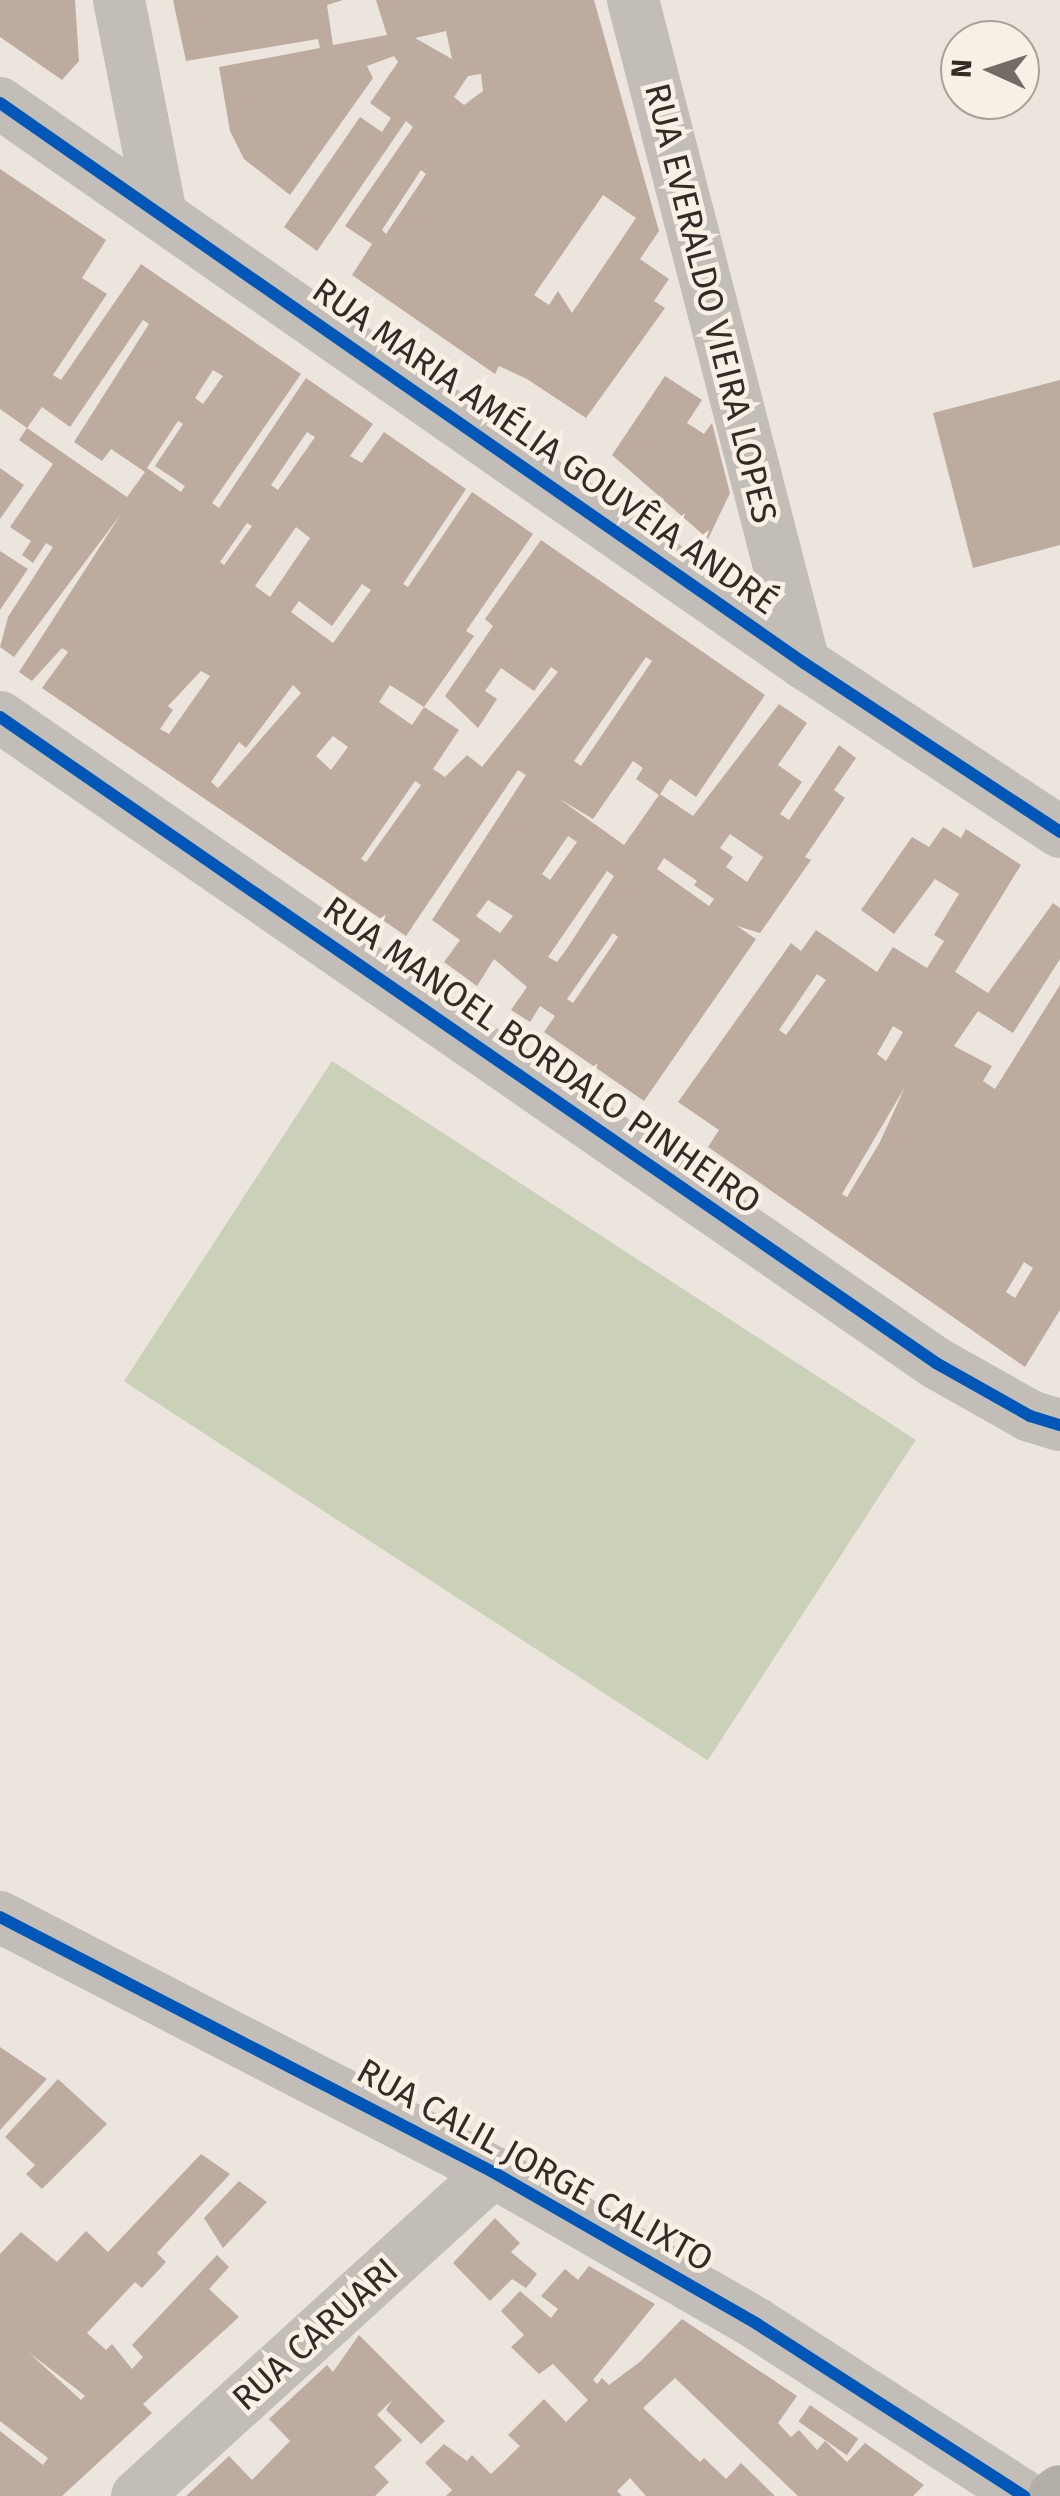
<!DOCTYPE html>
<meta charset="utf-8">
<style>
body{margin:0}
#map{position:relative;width:1060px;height:2496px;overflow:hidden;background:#ebe5de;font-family:"Fira Sans",sans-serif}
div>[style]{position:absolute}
.green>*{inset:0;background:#cbd0b8;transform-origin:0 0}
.building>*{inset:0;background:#beaba0;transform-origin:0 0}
.street>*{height:52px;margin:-26px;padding:0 26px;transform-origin:26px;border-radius:26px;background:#c3bdb7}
.secondary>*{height:55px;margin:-27.5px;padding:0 27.5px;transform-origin:27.5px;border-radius:27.5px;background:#b4aea8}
.cycleway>*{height:12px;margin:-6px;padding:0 6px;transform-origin:6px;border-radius:6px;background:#0057b8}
span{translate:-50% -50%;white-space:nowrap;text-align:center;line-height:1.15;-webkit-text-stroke:9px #f8f0e5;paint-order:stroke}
.street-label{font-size:35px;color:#332b26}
.north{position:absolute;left:940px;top:20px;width:100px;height:100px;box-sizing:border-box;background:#f8f0e5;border:2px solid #a9a199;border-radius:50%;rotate:273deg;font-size:28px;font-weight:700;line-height:40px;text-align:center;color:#332b26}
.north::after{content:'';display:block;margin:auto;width:35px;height:45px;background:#736c66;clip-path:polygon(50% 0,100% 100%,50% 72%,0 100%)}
</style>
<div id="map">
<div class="green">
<div style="left:332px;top:1061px;width:696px;height:382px;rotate:33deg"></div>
</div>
<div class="building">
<div style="clip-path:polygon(0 0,75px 0,79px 61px,62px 80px,0 37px)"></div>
<div style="clip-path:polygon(evenodd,173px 0,343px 0,327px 5px,333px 45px,387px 35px,376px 0,594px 0,659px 231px,640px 259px,669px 279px,654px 301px,665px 308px,586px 418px,527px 379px,499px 366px,495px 374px,352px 275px,372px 244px,345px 226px,413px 127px,406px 121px,317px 251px,284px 227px,360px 117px,382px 132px,391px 118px,370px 103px,398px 62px,394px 56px,367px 66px,373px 78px,290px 195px,244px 159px,230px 131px,219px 67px,320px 48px,318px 39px,186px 61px,173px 0,446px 31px,452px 59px,415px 38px,446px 31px,173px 0,481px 74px,483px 91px,464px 105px,454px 97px,468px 76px,481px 74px,173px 0,421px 170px,426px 174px,386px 234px,382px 230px,421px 170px,173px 0,603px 195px,636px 218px,572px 313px,558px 291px,549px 305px,534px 295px,603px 195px)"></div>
<div style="clip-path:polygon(evenodd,0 169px,106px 240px,82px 278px,107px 294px,53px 375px,61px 380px,141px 264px,301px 374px,212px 503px,219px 508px,306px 378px,373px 424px,350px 456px,362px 463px,384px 432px,466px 489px,403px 584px,408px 587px,472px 492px,533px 534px,466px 631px,474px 636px,424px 707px,390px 685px,379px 702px,412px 725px,424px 707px,459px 730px,433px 769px,445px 777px,467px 755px,482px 767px,558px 672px,551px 667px,534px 691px,501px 668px,485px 691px,497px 699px,478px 728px,445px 696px,493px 626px,485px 619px,541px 540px,765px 695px,696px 797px,670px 779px,660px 794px,693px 816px,779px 704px,807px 723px,778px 765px,802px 782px,780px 814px,789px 820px,839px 745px,856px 758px,834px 790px,845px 798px,805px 857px,811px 860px,760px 933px,737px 926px,756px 939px,644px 1101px,544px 1032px,555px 1016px,540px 1006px,530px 1022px,511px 1010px,527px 987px,494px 959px,477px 986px,444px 962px,460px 940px,432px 920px,526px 775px,518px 770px,406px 936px,42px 688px,68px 652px,62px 648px,32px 681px,19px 672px,121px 514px,14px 657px,0 647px,8px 617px,53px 547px,46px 543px,33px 563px,22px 555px,31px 541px,10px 527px,53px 464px,19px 440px,27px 428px,0 409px,0 169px,143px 320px,149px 324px,74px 442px,102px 461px,111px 449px,145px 472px,127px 497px,27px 428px,42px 407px,70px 427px,143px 320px,0 169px,213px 370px,223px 376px,203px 404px,195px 398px,213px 370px,0 169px,178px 421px,183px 424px,155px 466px,185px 486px,181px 492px,147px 468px,178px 421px,0 169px,307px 432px,315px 437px,278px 490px,271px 485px,307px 432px,0 169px,247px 523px,252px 526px,224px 565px,220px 562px,247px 523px,0 169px,296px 527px,310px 538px,270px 597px,255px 586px,296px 527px,0 169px,362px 584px,371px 590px,333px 643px,291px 612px,299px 601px,332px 626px,362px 584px,0 169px,646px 657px,652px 661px,581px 766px,574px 761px,646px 657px,0 169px,201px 671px,210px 676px,169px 734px,160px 729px,173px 710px,168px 706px,201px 671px,0 169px,293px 685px,301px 693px,218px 788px,211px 782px,239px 742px,246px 748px,293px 685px,0 169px,333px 736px,348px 747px,331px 770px,316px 756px,333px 736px,0 169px,633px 761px,643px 768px,636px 779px,659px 795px,624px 845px,558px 798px,593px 819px,633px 761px,0 169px,415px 781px,421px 785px,366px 862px,361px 859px,415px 781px,0 169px,730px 834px,763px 857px,747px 882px,726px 867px,733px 857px,720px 848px,730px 834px,0 169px,568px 836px,577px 842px,550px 880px,542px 874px,568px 836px,0 169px,664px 858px,697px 881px,694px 885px,714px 899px,709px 906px,657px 869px,664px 858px,0 169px,607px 871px,614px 876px,566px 950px,557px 962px,548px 957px,607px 871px,0 169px,488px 900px,513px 916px,500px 933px,476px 916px,488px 900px,0 169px,613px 933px,618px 937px,573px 1003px,567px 999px,613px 933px)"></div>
<div style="clip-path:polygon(665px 376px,702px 400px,687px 423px,704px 434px,712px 423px,730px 493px,708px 539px,612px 455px)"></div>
<div style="clip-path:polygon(1060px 380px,1060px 545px,973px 568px,933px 413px)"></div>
<div style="clip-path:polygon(0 468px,24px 485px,0 519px)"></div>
<div style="clip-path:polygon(0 551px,28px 569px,0 610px)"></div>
<div style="clip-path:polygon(evenodd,943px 827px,961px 838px,966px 829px,1021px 865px,955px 972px,988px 993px,1053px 903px,1060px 908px,1060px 959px,1013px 1033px,978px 1011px,954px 1046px,992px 1066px,983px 1081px,995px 1089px,1060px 985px,1060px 1310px,1025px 1367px,708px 1147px,719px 1130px,678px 1102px,791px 943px,801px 951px,816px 930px,877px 972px,893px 947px,927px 968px,944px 941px,934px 935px,959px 894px,935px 879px,894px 934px,861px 910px,912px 837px,929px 847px,943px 827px,817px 974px,826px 980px,786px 1035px,779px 1030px,817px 974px,943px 827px,893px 1026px,903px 1032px,886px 1061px,877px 1054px,893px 1026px,943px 827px,905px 1087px,880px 1142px,847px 1197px,842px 1194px,905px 1087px,943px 827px,1024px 1262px,1033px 1268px,1015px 1298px,1006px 1292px,1024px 1262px)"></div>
<div style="clip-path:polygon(0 2047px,47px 2079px,0 2130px)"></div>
<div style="clip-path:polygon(58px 2079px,107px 2124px,42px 2189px,26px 2174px,35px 2165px,5px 2137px)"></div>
<div style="clip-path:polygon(evenodd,201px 2154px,230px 2174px,157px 2253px,166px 2262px,142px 2288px,135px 2282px,87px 2333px,106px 2350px,112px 2344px,132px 2369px,143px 2357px,132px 2345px,217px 2255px,229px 2267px,209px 2289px,239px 2317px,143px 2404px,152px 2413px,62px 2496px,0 2496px,0 2431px,43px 2465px,48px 2458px,0 2421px,0 2254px,21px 2232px,57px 2262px,86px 2231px,108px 2252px,201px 2154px,28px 2352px,74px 2387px,85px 2396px,81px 2400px,28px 2352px)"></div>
<div style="clip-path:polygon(239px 2181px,267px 2202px,223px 2248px,204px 2218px)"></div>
<div style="clip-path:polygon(495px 2218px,520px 2243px,511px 2252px,537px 2274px,526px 2288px,512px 2279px,490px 2301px,453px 2263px)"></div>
<div style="clip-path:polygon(589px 2266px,655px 2304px,593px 2380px,597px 2384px,602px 2378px,609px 2385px,641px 2361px,682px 2319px,797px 2396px,778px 2423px,791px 2437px,799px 2430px,817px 2450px,825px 2441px,847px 2462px,865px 2443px,924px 2485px,913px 2496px,798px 2496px,675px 2378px,643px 2408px,700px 2462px,704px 2458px,726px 2479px,741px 2463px,775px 2496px,646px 2496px,630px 2478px,617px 2491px,622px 2496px,446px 2496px,452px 2490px,425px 2463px,444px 2444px,467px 2461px,472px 2455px,491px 2474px,520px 2446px,508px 2435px,544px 2399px,566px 2422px,588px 2400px,553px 2364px,539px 2374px,511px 2347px,524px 2335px,501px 2311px,520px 2291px,551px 2318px,558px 2309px,541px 2296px,565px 2269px,578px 2280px)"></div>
<div style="clip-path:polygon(359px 2335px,445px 2421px,421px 2444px,386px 2410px,392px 2400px,377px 2415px,402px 2440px,374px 2467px,389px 2482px,375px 2496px,186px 2496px,229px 2456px,252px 2480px,290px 2441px,269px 2419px,327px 2365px,333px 2372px)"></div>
<div style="left:810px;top:2405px;width:59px;height:20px;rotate:35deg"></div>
</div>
<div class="street">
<div style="left:119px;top:0;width:218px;rotate:78.9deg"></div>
<div style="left:633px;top:0;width:685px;rotate:75.54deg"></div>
<div style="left:0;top:103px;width:980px;rotate:34.86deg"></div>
<div style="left:804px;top:663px;width:307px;rotate:33.4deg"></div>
<div style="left:0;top:717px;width:1137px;rotate:34.61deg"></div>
<div style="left:936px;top:1363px;width:108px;rotate:29.4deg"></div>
<div style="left:1030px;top:1416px;width:31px;rotate:17deg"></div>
<div style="left:0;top:1917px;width:555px;rotate:27.35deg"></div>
<div style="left:493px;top:2172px;width:305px;rotate:29.9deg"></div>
<div style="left:757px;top:2324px;width:318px;rotate:32.8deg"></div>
<div style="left:137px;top:2496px;width:481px;rotate:-42.3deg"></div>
</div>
<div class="secondary">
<div style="left:1055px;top:2496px;width:6px;rotate:-39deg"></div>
</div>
<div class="cycleway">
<div style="left:0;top:103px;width:980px;rotate:34.86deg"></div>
<div style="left:804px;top:663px;width:307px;rotate:33.4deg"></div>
<div style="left:0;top:717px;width:1137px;rotate:34.61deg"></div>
<div style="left:936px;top:1363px;width:108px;rotate:29.4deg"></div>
<div style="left:1030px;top:1416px;width:31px;rotate:17deg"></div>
<div style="left:0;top:1917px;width:555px;rotate:27.35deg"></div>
<div style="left:493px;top:2172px;width:305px;rotate:29.9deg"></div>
<div style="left:757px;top:2324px;width:318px;rotate:32.8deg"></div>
</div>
<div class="street-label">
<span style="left:711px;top:303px;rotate:76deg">RUA EVERALDO VIEIRA LOPES</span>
<span style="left:545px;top:446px;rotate:35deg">RUA MARIA AMÉLIA GOUVÊIA ANDRÉ</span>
<span style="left:542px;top:1055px;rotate:35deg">RUA MANOEL BORDALO PINHEIRO</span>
<span style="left:535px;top:2165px;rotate:29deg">RUA CALIL JORGE CALIXTO</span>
<span style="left:315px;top:2334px;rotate:-42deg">RUA CARUARI</span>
</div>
<div class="north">N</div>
</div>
